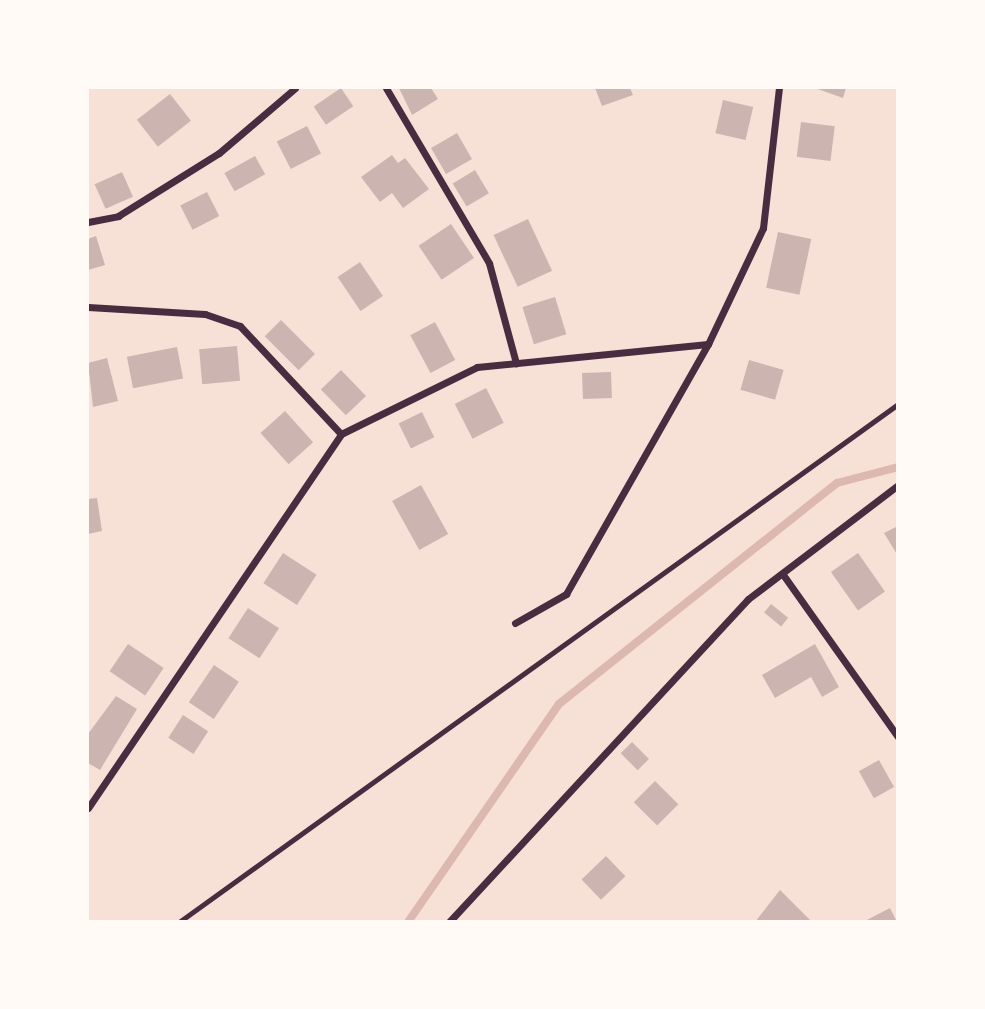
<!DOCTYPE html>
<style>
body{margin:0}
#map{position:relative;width:985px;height:1009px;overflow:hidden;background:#f7e1d7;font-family:"Open Sans",sans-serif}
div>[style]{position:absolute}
.stream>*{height:8px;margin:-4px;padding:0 4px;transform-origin:4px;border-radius:4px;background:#dcb8b0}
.building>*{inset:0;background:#ccb4b1;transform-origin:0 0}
.service>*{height:5px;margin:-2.5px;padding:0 2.5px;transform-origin:2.5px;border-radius:2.5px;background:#4a2c40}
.minor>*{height:7px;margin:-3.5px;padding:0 3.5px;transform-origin:3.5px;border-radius:3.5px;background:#4a2c40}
span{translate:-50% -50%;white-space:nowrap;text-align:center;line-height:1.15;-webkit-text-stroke:7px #fffaf5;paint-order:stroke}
.frame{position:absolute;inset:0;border:89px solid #fffaf5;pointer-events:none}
</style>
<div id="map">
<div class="stream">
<div style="left:408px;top:922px;width:265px;rotate:-55.3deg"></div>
<div style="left:559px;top:704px;width:355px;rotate:-38.5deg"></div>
<div style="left:837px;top:483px;width:63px;rotate:-14.7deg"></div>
</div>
<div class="building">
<div style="left:341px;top:88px;width:22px;height:33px;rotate:56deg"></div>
<div style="clip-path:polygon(399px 88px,431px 88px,438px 99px,412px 115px)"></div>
<div style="clip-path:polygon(595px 88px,630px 88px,633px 95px,602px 106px)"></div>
<div style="clip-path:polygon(815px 88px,846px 88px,843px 98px)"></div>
<div style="left:170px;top:94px;width:34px;height:42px;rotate:52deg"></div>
<div style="left:723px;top:100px;width:31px;height:34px;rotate:13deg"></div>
<div style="left:801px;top:122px;width:34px;height:35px;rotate:7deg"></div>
<div style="left:307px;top:126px;width:31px;height:34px;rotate:63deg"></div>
<div style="left:457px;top:133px;width:30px;height:30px;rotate:60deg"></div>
<div style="clip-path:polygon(392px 155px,398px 163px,405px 158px,429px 189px,403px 208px,392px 193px,380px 202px,361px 177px)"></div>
<div style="left:255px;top:156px;width:21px;height:35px;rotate:61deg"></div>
<div style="left:475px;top:170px;width:27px;height:26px;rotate:59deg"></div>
<div style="left:122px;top:172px;width:27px;height:30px;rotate:66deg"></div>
<div style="left:207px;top:192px;width:27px;height:30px;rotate:63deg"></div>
<div style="left:528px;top:219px;width:57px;height:38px;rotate:65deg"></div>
<div style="left:451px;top:224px;width:41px;height:39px;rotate:56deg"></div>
<div style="left:778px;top:232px;width:34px;height:57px;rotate:12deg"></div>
<div style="clip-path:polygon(96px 236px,105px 265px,88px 270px,88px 239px)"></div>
<div style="left:360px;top:262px;width:41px;height:27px;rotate:56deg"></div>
<div style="left:555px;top:297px;width:39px;height:34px;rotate:73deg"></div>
<div style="left:281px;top:320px;width:48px;height:23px;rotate:45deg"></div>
<div style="left:435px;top:322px;width:43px;height:28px;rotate:62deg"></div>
<div style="left:237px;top:346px;width:35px;height:38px;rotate:85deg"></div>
<div style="left:177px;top:347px;width:32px;height:51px;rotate:79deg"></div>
<div style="clip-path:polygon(107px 358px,118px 401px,93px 407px,88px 363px)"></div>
<div style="left:749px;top:360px;width:36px;height:31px;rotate:16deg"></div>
<div style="left:341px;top:370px;width:36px;height:28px;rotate:46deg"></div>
<div style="left:611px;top:372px;width:26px;height:29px;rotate:88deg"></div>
<div style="left:486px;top:388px;width:39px;height:35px;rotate:63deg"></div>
<div style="left:285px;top:411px;width:42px;height:33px;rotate:48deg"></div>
<div style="left:422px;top:412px;width:28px;height:26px;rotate:64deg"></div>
<div style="left:421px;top:485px;width:56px;height:33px;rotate:61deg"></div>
<div style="clip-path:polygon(97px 498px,102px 531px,88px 534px,88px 499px)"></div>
<div style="clip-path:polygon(898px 526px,898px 556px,884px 533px)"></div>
<div style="left:283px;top:553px;width:40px;height:36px;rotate:33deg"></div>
<div style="left:858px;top:553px;width:47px;height:33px;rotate:55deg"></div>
<div style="left:771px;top:604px;width:22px;height:11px;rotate:39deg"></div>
<div style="left:248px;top:608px;width:37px;height:36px;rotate:33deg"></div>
<div style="left:128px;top:644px;width:43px;height:33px;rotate:34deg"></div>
<div style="clip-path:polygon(815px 644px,839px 687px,822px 697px,811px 677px,775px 698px,762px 675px)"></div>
<div style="left:214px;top:665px;width:30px;height:45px;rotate:34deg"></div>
<div style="clip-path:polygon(116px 696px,137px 709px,100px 770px,88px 763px,88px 734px)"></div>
<div style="left:183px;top:715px;width:30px;height:27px;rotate:33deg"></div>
<div style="left:632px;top:742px;width:24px;height:16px;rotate:45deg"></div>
<div style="left:879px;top:760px;width:31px;height:23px;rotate:61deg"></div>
<div style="left:655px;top:781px;width:33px;height:30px;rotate:45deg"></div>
<div style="left:606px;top:856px;width:28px;height:34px;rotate:46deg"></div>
<div style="clip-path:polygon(780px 890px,812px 922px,755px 922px)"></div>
<div style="clip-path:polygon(890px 908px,897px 922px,863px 922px)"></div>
</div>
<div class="service">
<div style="left:179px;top:922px;width:886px;rotate:-35.77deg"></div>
</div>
<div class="minor">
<div style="left:386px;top:88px;width:203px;rotate:59.5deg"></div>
<div style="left:489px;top:263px;width:104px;rotate:74.9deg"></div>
<div style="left:88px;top:222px;width:31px;rotate:-11deg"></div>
<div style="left:118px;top:216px;width:119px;rotate:-32deg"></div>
<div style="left:219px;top:153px;width:100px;rotate:-40.5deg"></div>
<div style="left:88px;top:307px;width:117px;rotate:3.4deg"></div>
<div style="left:205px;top:314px;width:37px;rotate:19deg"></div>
<div style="left:240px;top:326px;width:148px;rotate:46.9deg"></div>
<div style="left:784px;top:576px;width:197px;rotate:54.7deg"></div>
<div style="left:515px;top:623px;width:59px;rotate:-29.6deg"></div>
<div style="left:566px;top:594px;width:288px;rotate:-60.4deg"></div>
<div style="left:88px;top:808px;width:452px;rotate:-55.9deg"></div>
<div style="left:341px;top:434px;width:152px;rotate:-26.2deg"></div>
<div style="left:477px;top:367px;width:232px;rotate:-5.7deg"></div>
<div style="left:708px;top:344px;width:128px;rotate:-64.6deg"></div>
<div style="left:763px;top:228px;width:141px;rotate:-83.5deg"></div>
<div style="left:449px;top:922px;width:440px;rotate:-47.2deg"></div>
<div style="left:748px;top:599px;width:188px;rotate:-37.2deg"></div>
</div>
<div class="frame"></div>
</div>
